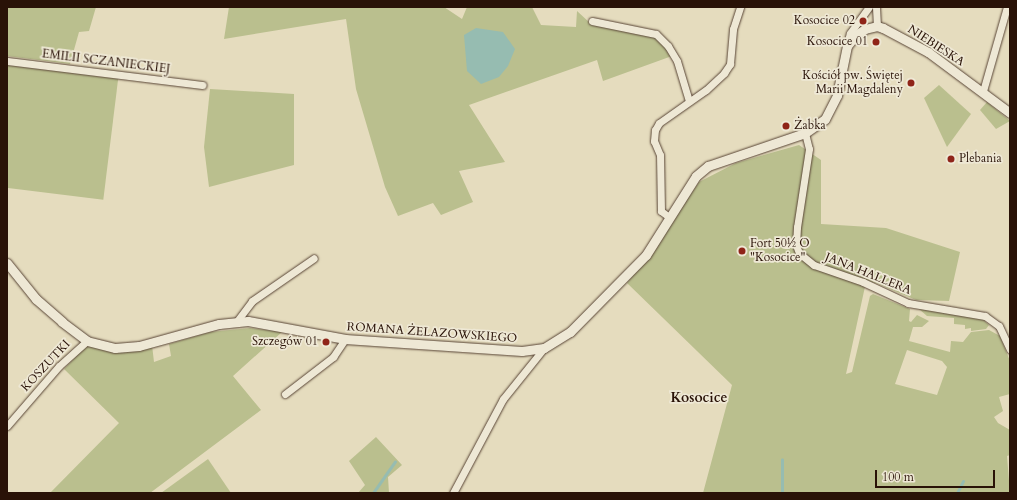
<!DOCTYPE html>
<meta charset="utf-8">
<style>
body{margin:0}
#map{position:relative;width:1017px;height:500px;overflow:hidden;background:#e5dcbe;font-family:Cardo,serif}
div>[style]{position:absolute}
.green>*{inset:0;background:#babf8e;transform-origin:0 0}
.water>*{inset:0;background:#96bcb1}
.stream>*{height:2.5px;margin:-1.25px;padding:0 1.25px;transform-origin:1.25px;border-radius:1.25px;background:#96bcb1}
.roads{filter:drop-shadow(0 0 1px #584435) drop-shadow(0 0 1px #584435)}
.street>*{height:7px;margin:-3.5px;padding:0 3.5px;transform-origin:3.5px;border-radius:3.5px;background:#eee8d5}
.secondary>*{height:9px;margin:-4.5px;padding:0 4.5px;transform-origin:4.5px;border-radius:4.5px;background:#eee8d5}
.dots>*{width:11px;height:11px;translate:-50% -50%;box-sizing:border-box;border:2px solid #eee8d5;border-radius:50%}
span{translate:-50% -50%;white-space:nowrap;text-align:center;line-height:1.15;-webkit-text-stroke:3.5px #eee8d5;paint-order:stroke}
.poi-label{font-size:12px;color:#291207}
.right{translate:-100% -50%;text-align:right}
.left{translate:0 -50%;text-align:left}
.street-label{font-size:12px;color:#291207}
.quarter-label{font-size:14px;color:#291207;font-weight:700}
.frame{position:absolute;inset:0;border:8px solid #291207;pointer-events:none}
.scale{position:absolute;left:875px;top:470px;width:120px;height:18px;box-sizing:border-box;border:2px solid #291207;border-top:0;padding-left:5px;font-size:12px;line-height:14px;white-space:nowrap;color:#291207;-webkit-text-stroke:3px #eee8d5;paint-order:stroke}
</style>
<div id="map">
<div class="green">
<div style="clip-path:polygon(7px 7px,96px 7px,89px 31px,79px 32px,70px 64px,7px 56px)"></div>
<div style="clip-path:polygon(229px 7px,444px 7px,462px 19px,467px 7px,532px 7px,541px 25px,576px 27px,577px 11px,590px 23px,655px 36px,672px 56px,603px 81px,597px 60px,469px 105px,505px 162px,459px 171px,473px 202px,441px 215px,433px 203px,398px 216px,385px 187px,356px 89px,346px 19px,224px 39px)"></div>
<div style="left:7px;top:65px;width:112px;height:122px;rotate:7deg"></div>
<div style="clip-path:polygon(939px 85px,971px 114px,947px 147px,924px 98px)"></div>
<div style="clip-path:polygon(210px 89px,294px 94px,294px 165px,209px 187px,204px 147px)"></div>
<div style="clip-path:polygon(987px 102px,1010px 121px,996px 129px,980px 110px)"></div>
<div style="clip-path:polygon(evenodd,799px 145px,821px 160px,821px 224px,886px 228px,960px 252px,949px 301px,916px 300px,876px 283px,866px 282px,846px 374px,852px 372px,870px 296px,873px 294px,910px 309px,909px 321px,911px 322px,917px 315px,929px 321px,922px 327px,913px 327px,909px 341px,950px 352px,951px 341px,963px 342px,971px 332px,989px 330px,1000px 336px,1010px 361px,1010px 394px,999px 397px,1003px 411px,994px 417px,998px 423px,1010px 430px,1010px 455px,1007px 456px,1010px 493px,703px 493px,732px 385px,627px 283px,651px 253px,699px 182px,736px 163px,799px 145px,907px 350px,942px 361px,947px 367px,937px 395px,895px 384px,907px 350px)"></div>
<div style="clip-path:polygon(919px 309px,978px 315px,989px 325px,986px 329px,971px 331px,971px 328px,965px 329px,965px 325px,954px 324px,954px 318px,927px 316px)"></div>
<div style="clip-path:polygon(250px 328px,282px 332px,233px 376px,261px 410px,150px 493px,50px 493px,119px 423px,64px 369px,88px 344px,110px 352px,152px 345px,154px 362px,171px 356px,169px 344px,210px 332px)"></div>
<div style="clip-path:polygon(376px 437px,402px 465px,388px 477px,389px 493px,358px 493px,365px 485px,349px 461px)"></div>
<div style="clip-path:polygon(208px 459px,231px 493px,161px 493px)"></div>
</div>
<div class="water">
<div style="clip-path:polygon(476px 28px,503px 32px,515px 49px,508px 66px,499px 77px,481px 84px,467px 71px,464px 35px)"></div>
</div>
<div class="stream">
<div style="left:373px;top:493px;width:38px;rotate:-55deg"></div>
<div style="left:782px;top:493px;width:33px;rotate:-90deg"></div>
<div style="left:957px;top:493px;width:13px;rotate:-63deg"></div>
</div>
<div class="roads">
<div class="street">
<div style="left:876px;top:7px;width:19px;rotate:87deg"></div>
<div style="left:592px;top:21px;width:65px;rotate:11.5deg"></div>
<div style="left:656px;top:34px;width:17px;rotate:45deg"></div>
<div style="left:668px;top:46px;width:17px;rotate:59deg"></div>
<div style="left:677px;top:61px;width:42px;rotate:73.3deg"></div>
<div style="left:847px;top:44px;width:11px;rotate:-75deg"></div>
<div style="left:850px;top:33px;width:32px;rotate:-54deg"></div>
<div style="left:7px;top:61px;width:197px;rotate:7deg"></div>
<div style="left:983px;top:91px;width:87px;rotate:-74.1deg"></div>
<div style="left:805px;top:133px;width:16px;rotate:76deg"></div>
<div style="left:809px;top:149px;width:79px;rotate:98.7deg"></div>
<div style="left:797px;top:227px;width:18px;rotate:93deg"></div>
<div style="left:796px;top:245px;width:9px;rotate:69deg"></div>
<div style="left:799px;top:253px;width:19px;rotate:39deg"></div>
<div style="left:814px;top:265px;width:52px;rotate:19.1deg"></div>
<div style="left:863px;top:282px;width:50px;rotate:25deg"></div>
<div style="left:908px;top:303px;width:78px;rotate:9.6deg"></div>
<div style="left:985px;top:316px;width:17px;rotate:36deg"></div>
<div style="left:999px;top:326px;width:26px;rotate:65deg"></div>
<div style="left:669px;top:217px;width:10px;rotate:-143deg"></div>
<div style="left:661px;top:211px;width:56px;rotate:-91deg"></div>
<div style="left:660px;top:155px;width:15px;rotate:-113deg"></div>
<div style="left:654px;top:141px;width:11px;rotate:-85deg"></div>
<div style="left:655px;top:130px;width:8px;rotate:-60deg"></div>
<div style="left:659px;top:123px;width:57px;rotate:-35.1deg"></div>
<div style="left:706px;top:90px;width:25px;rotate:-43deg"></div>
<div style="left:724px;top:73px;width:11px;rotate:-56deg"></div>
<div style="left:730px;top:64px;width:35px;rotate:-85deg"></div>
<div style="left:733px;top:29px;width:23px;rotate:-72deg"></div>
<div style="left:237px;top:321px;width:25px;rotate:-53deg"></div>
<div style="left:252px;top:301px;width:75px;rotate:-34.7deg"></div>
<div style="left:285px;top:394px;width:61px;rotate:-37.6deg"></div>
<div style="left:333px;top:357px;width:22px;rotate:-56deg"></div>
<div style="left:7px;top:426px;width:79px;rotate:-49.1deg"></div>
<div style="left:59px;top:366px;width:38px;rotate:-42deg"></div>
<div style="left:453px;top:493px;width:106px;rotate:-62deg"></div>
<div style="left:503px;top:399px;width:65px;rotate:-51.2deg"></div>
</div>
<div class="secondary">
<div style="left:7px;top:263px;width:46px;rotate:51.1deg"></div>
<div style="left:36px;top:299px;width:35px;rotate:41deg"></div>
<div style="left:62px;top:322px;width:31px;rotate:37deg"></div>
<div style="left:87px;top:341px;width:29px;rotate:14deg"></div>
<div style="left:115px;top:348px;width:24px;rotate:-5deg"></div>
<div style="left:139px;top:346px;width:83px;rotate:-15.4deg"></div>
<div style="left:219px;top:324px;width:29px;rotate:-6deg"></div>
<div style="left:248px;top:321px;width:99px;rotate:10.5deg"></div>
<div style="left:345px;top:339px;width:177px;rotate:3.9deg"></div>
<div style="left:522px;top:351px;width:22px;rotate:-8deg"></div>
<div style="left:544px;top:348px;width:31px;rotate:-32deg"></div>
<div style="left:570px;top:332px;width:108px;rotate:-45.4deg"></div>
<div style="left:646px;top:255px;width:93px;rotate:-57.7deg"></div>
<div style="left:696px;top:176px;width:16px;rotate:-40deg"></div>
<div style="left:708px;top:166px;width:102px;rotate:-18.8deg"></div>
<div style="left:805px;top:133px;width:24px;rotate:-35deg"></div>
<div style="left:825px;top:119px;width:27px;rotate:-63deg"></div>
<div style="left:837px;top:95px;width:50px;rotate:-78.5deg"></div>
<div style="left:847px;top:46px;width:14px;rotate:-51deg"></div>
<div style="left:856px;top:35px;width:11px;rotate:-34deg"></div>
<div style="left:865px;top:29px;width:12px;rotate:-14deg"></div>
<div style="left:877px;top:26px;width:6px;rotate:18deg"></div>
<div style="left:883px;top:28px;width:51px;rotate:28.1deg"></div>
<div style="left:928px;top:52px;width:102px;rotate:36.6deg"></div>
</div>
</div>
<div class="dots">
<div style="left:863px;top:21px;background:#8f2418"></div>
<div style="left:876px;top:42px;background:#8f2418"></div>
<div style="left:911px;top:83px;background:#8f2418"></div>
<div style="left:786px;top:126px;background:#8f2418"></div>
<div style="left:951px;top:159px;background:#8f2418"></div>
<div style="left:742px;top:251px;background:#8f2418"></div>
<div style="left:326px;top:342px;background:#8f2418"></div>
</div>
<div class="poi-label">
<span class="right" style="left:855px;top:21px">Kosocice 02</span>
<span class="right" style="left:868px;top:42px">Kosocice 01</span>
<span class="right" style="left:903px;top:83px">Kościół pw. Świętej<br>Marii Magdaleny</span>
<span class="left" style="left:794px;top:126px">Żabka</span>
<span class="left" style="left:959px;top:159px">Plebania</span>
<span class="left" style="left:750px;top:251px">Fort 50½ O<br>"Kosocice"</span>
<span class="right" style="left:318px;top:342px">Szczegów 01</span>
</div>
<div class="street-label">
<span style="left:936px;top:46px;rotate:33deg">NIEBIESKA</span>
<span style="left:106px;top:62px;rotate:7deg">EMILII SCZANIECKIEJ</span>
<span style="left:868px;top:274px;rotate:22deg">JANA HALLERA</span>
<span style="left:432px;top:333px;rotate:4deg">ROMANA ŻELAZOWSKIEGO</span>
<span style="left:46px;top:366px;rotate:-47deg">KOSZUTKI</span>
</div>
<div class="quarter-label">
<span style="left:699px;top:398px">Kosocice</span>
</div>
<div class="frame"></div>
<div class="scale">100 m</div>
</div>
